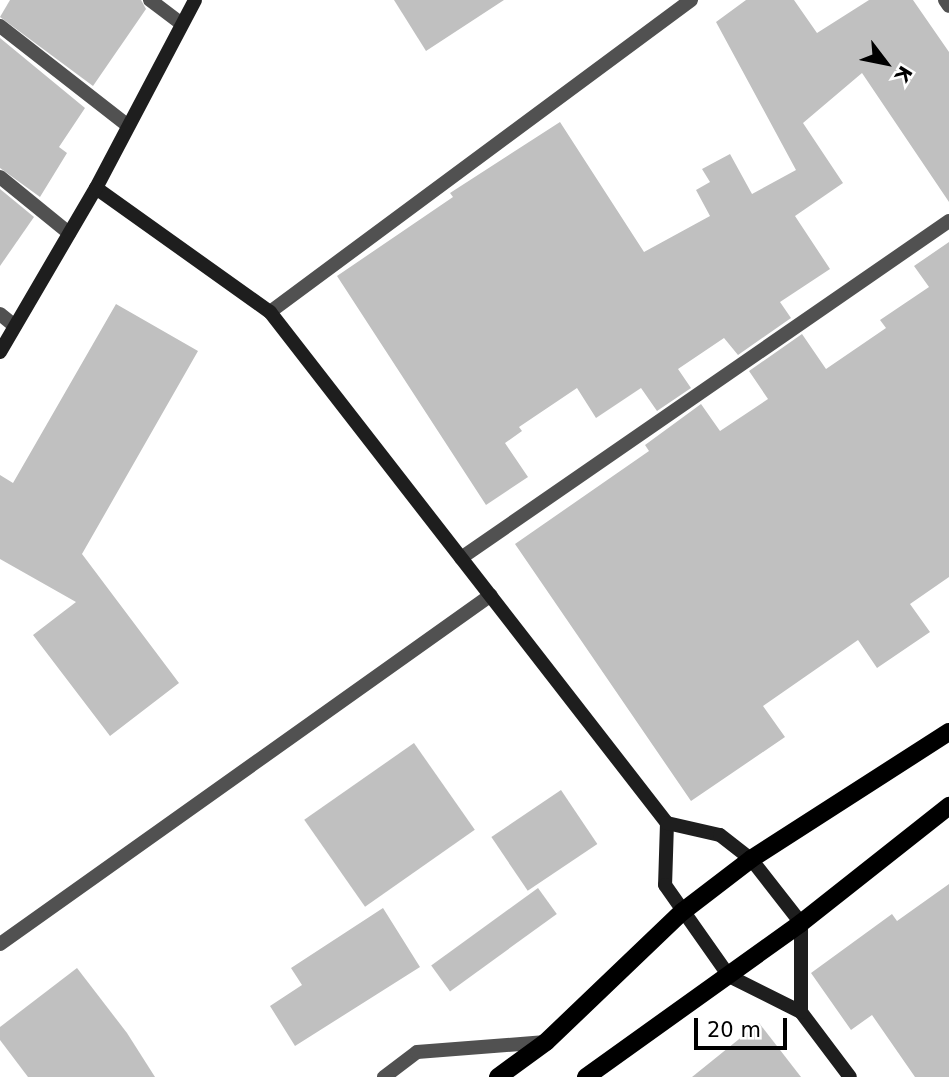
<!DOCTYPE html>
<style>
body{margin:0}
#map{position:relative;width:949px;height:1077px;overflow:hidden;background:#fff;font-family:"DejaVu Sans",sans-serif}
div>[style]{position:absolute}
.building>*{inset:0;background:#c0c0c0;transform-origin:0 0}
.street>*{height:14px;margin:-7px;padding:0 7px;transform-origin:7px;border-radius:7px;background:#515151}
.secondary>*{height:14px;margin:-7px;padding:0 7px;transform-origin:7px;border-radius:7px;background:#1e1e1e}
.primary>*{height:18px;margin:-9px;padding:0 9px;transform-origin:9px;border-radius:9px;background:#000}
span{translate:-50% -50%;white-space:nowrap;text-align:center;line-height:1.15;-webkit-text-stroke:6px #fff;paint-order:stroke}
.north{position:absolute;left:851px;top:28px;width:70px;height:70px;-webkit-text-stroke:5px #fff;paint-order:stroke;rotate:122deg;font-size:19px;font-weight:700;line-height:28px;text-align:center;color:#000}
.north::after{content:'';display:block;margin:auto;width:24px;height:32px;background:#000;clip-path:polygon(50% 0,100% 100%,50% 72%,0 100%)}
.scale{position:absolute;left:694px;top:1018px;width:93px;height:32px;box-sizing:border-box;border:4px solid #000;border-top:0;padding-left:9px;font-size:21px;line-height:24px;white-space:nowrap;color:#000;-webkit-text-stroke:5px #fff;paint-order:stroke}
</style>
<div id="map">
<div class="building">
<div style="clip-path:polygon(10px 0,141px 0,146px 9px,93px 86px,0 17px)"></div>
<div style="clip-path:polygon(394px 0,504px 0,426px 51px)"></div>
<div style="clip-path:polygon(746px 0,794px 0,817px 33px,869px 0,913px 0,949px 52px,949px 202px,862px 73px,803px 123px,843px 183px,795px 216px,830px 269px,780px 302px,791px 318px,738px 355px,724px 338px,678px 369px,691px 388px,657px 411px,641px 388px,596px 418px,577px 388px,519px 427px,522px 431px,505px 443px,528px 477px,486px 505px,337px 276px,453px 197px,450px 193px,560px 122px,644px 252px,710px 216px,696px 190px,710px 182px,702px 169px,730px 154px,752px 194px,796px 170px,716px 22px)"></div>
<div style="clip-path:polygon(0 38px,85px 108px,59px 147px,67px 153px,40px 197px,0 168px)"></div>
<div style="clip-path:polygon(0 189px,34px 217px,0 266px)"></div>
<div style="clip-path:polygon(949px 242px,949px 577px,910px 604px,930px 632px,877px 668px,858px 640px,763px 706px,785px 737px,691px 801px,515px 544px,649px 451px,645px 445px,701px 404px,720px 431px,768px 399px,749px 371px,802px 334px,826px 369px,886px 328px,880px 320px,929px 287px,914px 266px)"></div>
<div style="clip-path:polygon(116px 304px,198px 351px,82px 554px,179px 683px,110px 736px,33px 635px,76px 602px,0 559px,0 475px,13px 483px)"></div>
<div style="left:414px;top:743px;width:106px;height:134px;rotate:55deg"></div>
<div style="left:561px;top:790px;width:65px;height:84px;rotate:56deg"></div>
<div style="clip-path:polygon(949px 884px,949px 1077px,915px 1077px,872px 1015px,851px 1030px,811px 973px,892px 914px,897px 921px)"></div>
<div style="left:538px;top:888px;width:32px;height:132px;rotate:54deg"></div>
<div style="clip-path:polygon(383px 908px,420px 967px,295px 1046px,270px 1006px,302px 985px,291px 968px)"></div>
<div style="clip-path:polygon(77px 968px,127px 1033px,155px 1077px,28px 1077px,0 1040px,0 1027px)"></div>
<div style="clip-path:polygon(759px 1023px,801px 1077px,692px 1077px)"></div>
</div>
<div class="street">
<div style="left:150px;top:0;width:39px;rotate:37deg"></div>
<div style="left:945px;top:0;width:7px;rotate:56deg"></div>
<div style="left:0;top:26px;width:161px;rotate:37.9deg"></div>
<div style="left:0;top:177px;width:89px;rotate:39.1deg"></div>
<div style="left:270px;top:312px;width:524px;rotate:-36.54deg"></div>
<div style="left:0;top:314px;width:19px;rotate:39deg"></div>
<div style="left:461px;top:558px;width:593px;rotate:-34.63deg"></div>
<div style="left:0;top:944px;width:602px;rotate:-35.4deg"></div>
<div style="left:384px;top:1077px;width:41px;rotate:-37.1deg"></div>
<div style="left:417px;top:1052px;width:129px;rotate:-4.4deg"></div>
</div>
<div class="secondary">
<div style="left:96px;top:188px;width:214px;rotate:35.5deg"></div>
<div style="left:270px;top:312px;width:647px;rotate:52.16deg"></div>
<div style="left:667px;top:823px;width:62px;rotate:91.8deg"></div>
<div style="left:665px;top:885px;width:111px;rotate:54.9deg"></div>
<div style="left:729px;top:976px;width:80px;rotate:26.6deg"></div>
<div style="left:801px;top:1012px;width:81px;rotate:53deg"></div>
<div style="left:0;top:352px;width:190px;rotate:-59.7deg"></div>
<div style="left:96px;top:188px;width:212px;rotate:-62.2deg"></div>
<div style="left:667px;top:823px;width:54px;rotate:12.8deg"></div>
<div style="left:720px;top:835px;width:39px;rotate:38deg"></div>
<div style="left:751px;top:859px;width:81px;rotate:52deg"></div>
<div style="left:801px;top:923px;width:89px;rotate:90deg"></div>
</div>
<div class="primary">
<div style="left:498px;top:1077px;width:59px;rotate:-36.1deg"></div>
<div style="left:546px;top:1042px;width:188px;rotate:-43.7deg"></div>
<div style="left:682px;top:912px;width:87px;rotate:-37.5deg"></div>
<div style="left:751px;top:859px;width:235px;rotate:-32.7deg"></div>
<div style="left:586px;top:1077px;width:264px;rotate:-35.6deg"></div>
<div style="left:801px;top:923px;width:189px;rotate:-38.3deg"></div>
</div>
<div class="north">K</div>
<div class="scale">20 m</div>
</div>
